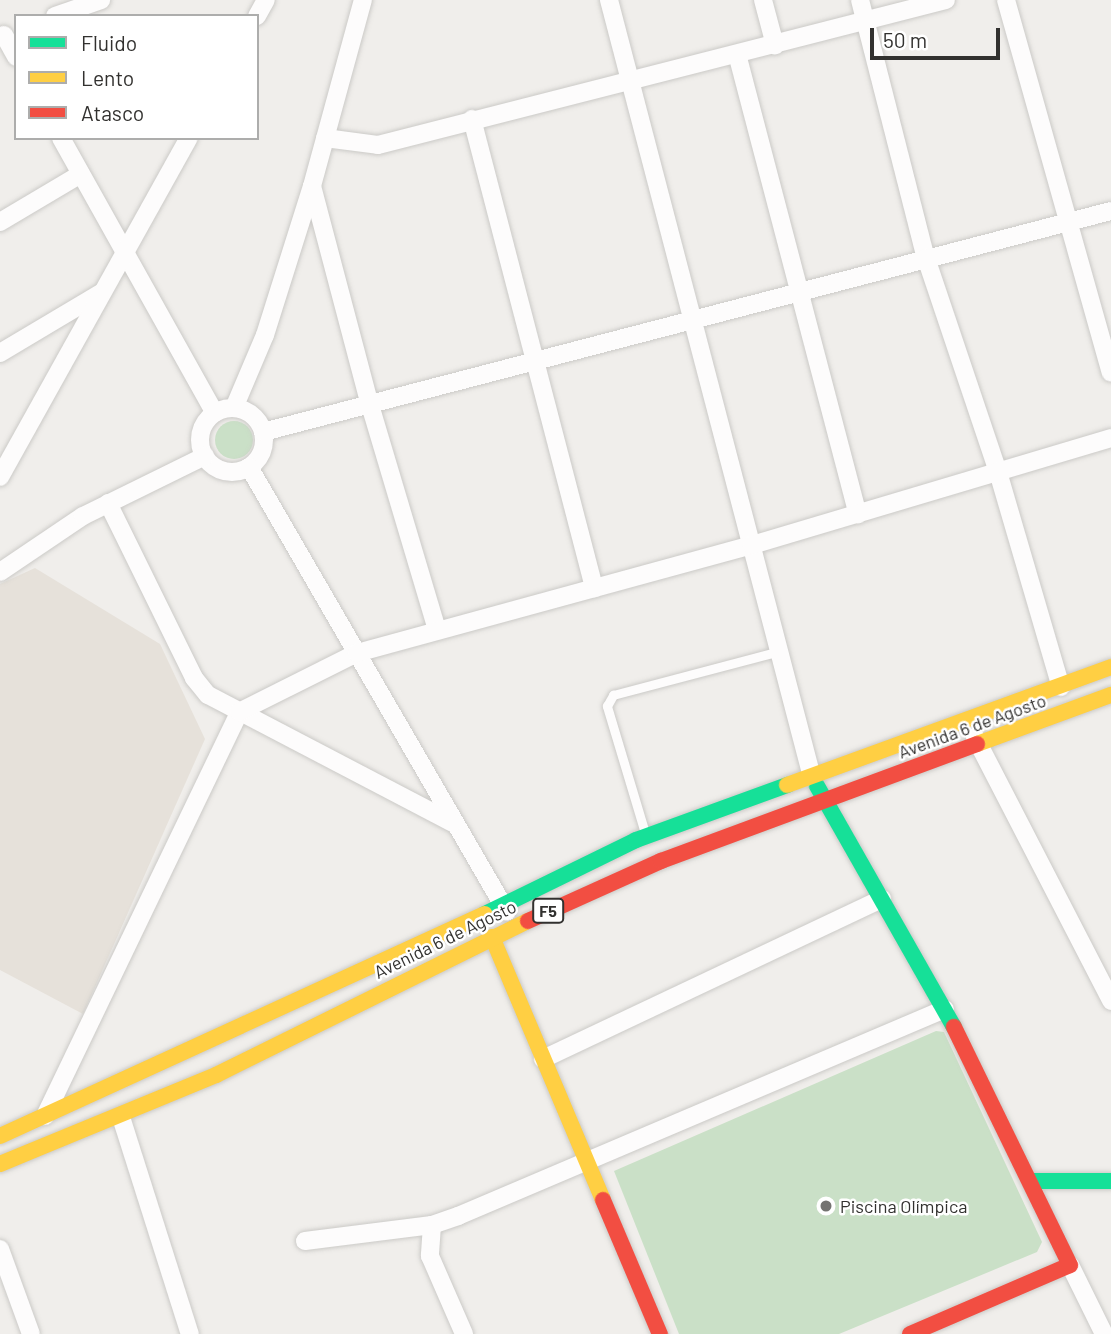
<!DOCTYPE html>
<meta charset="utf-8">
<style>
body{margin:0}
#map{position:relative;width:1111px;height:1334px;overflow:hidden;background:#f0eeeb;font-family:Barlow,sans-serif}
div>[style]{position:absolute}
.built>*{inset:0;background:#e6e1da}
.green>*{inset:0;background:#cae0c7}
.round{border-radius:50%}
.roads{filter:drop-shadow(0 0 2px #cbcac7) drop-shadow(0 0 2px #cbcac7)}
.lane>*{height:9px;margin:-4.5px;padding:0 4.5px;transform-origin:4.5px;border-radius:4.5px;background:#fdfcfc}
.street>*{height:18px;margin:-9px;padding:0 9px;transform-origin:9px;border-radius:9px;background:#fdfcfc}
.street>.ring{margin:-9px;padding:0;box-sizing:content-box;background:none;border:18px solid #fdfcfc;border-radius:50%}
.fast>*{height:16px;margin:-8px;padding:0 8px;transform-origin:8px;border-radius:8px;background:#16e098}
.slow>*{height:16px;margin:-8px;padding:0 8px;transform-origin:8px;border-radius:8px;background:#ffcf43}
.jam>*{height:16px;margin:-8px;padding:0 8px;transform-origin:8px;border-radius:8px;background:#f24e42}
.dots>*{width:19px;height:19px;translate:-50% -50%;box-sizing:border-box;border:4px solid #fff;border-radius:50%}
span{translate:-50% -50%;white-space:nowrap;text-align:center;line-height:1.15;-webkit-text-stroke:5px #fff;paint-order:stroke}
.shield-label span{padding:2px 5px;background:#fff;border:2px solid;border-radius:5px;-webkit-text-stroke-width:0}
.shield-label{font-size:16px;color:#32312f;font-weight:700}
.street-label{font-size:18px;color:#32312f}
.poi-label{font-size:18px;color:#32312f}
.left{translate:0 -50%;text-align:left}
.legend{position:absolute;left:14px;top:14px;width:245px;height:126px;box-sizing:border-box;background:#fff;border:2px solid #adadac;margin:0;padding:9px 12px;list-style:none;font-size:21px;color:#32312f}
.legend li{display:flex;align-items:center;gap:14px;height:35px}
.legend b{width:35px;border:2px solid #adadac}
.scale{position:absolute;left:870px;top:28px;width:130px;height:32px;box-sizing:border-box;border:4px solid #32312f;border-top:0;padding-left:9px;font-size:21px;line-height:24px;white-space:nowrap;color:#32312f;-webkit-text-stroke:5px #fff;paint-order:stroke}
</style>
<div id="map">
<div class="built">
<div style="clip-path:polygon(35px 568px,160px 644px,205px 739px,83px 1014px,0 970px,0 584px)"></div>
</div>
<div class="green">
<div class="round" style="left:215px;top:421px;width:38px;height:38px"></div>
<div style="clip-path:polygon(936px 1031px,944px 1032px,1042px 1242px,1037px 1252px,839px 1334px,679px 1334px,614px 1171px)"></div>
</div>
<div class="roads">
<div class="lane">
<div style="left:645px;top:833px;width:133px;rotate:-106.7deg"></div>
<div style="left:607px;top:706px;width:13px;rotate:-61deg"></div>
<div style="left:613px;top:695px;width:172px;rotate:-14.8deg"></div>
</div>
<div class="street">
<div style="left:609px;top:0;width:803px;rotate:75.36deg"></div>
<div style="left:763px;top:0;width:47px;rotate:75.1deg"></div>
<div style="left:860px;top:0;width:266px;rotate:75.7deg"></div>
<div style="left:926px;top:258px;width:226px;rotate:71.4deg"></div>
<div style="left:998px;top:472px;width:224px;rotate:73.7deg"></div>
<div style="left:1006px;top:0;width:387px;rotate:74.3deg"></div>
<div style="left:55px;top:16px;width:49px;rotate:-19.2deg"></div>
<div style="left:257px;top:16px;width:18px;rotate:-61deg"></div>
<div style="left:4px;top:35px;width:25px;rotate:61deg"></div>
<div style="left:737px;top:54px;width:476px;rotate:75.3deg"></div>
<div style="left:472px;top:119px;width:485px;rotate:75.4deg"></div>
<div style="left:61px;top:138px;width:315px;rotate:60.8deg"></div>
<div style="left:325px;top:138px;width:53px;rotate:7.5deg"></div>
<div style="left:378px;top:145px;width:586px;rotate:-14.32deg"></div>
<div style="left:312px;top:186px;width:227px;rotate:75.2deg"></div>
<div style="left:370px;top:405px;width:235px;rotate:73.4deg"></div>
<div style="left:0;top:222px;width:94px;rotate:-30.7deg"></div>
<div style="left:0;top:353px;width:115px;rotate:-30.8deg"></div>
<div style="left:234px;top:408px;width:79px;rotate:-67deg"></div>
<div style="left:265px;top:335px;width:156px;rotate:-72.5deg"></div>
<div style="left:312px;top:186px;width:193px;rotate:-74.7deg"></div>
<div class="ring" style="left:200px;top:408px;width:46px;height:46px"></div>
<div style="left:263px;top:432px;width:876px;rotate:-14.61deg"></div>
<div style="left:249px;top:467px;width:514px;rotate:59.9deg"></div>
<div style="left:0;top:477px;width:388px;rotate:-60.9deg"></div>
<div style="left:108px;top:503px;width:195px;rotate:63.8deg"></div>
<div style="left:194px;top:678px;width:22px;rotate:51deg"></div>
<div style="left:208px;top:695px;width:276px;rotate:27.6deg"></div>
<div style="left:0;top:572px;width:100px;rotate:-34deg"></div>
<div style="left:83px;top:516px;width:136px;rotate:-26.2deg"></div>
<div style="left:975px;top:737px;width:297px;rotate:62.7deg"></div>
<div style="left:543px;top:1059px;width:375px;rotate:-25.3deg"></div>
<div style="left:45px;top:1116px;width:448px;rotate:-64.3deg"></div>
<div style="left:239px;top:712px;width:132px;rotate:-26.6deg"></div>
<div style="left:357px;top:653px;width:409px;rotate:-15.3deg"></div>
<div style="left:752px;top:545px;width:375px;rotate:-16.6deg"></div>
<div style="left:121px;top:1117px;width:228px;rotate:72.4deg"></div>
<div style="left:432px;top:1225px;width:31px;rotate:94deg"></div>
<div style="left:430px;top:1256px;width:85px;rotate:66.4deg"></div>
<div style="left:305px;top:1241px;width:128px;rotate:-7.2deg"></div>
<div style="left:432px;top:1225px;width:28px;rotate:-19deg"></div>
<div style="left:458px;top:1216px;width:529px;rotate:-23.03deg"></div>
<div style="left:0;top:1249px;width:90px;rotate:70deg"></div>
<div style="left:1070px;top:1265px;width:77px;rotate:63.8deg"></div>
</div>
<div class="fast">
<div style="left:817px;top:786px;width:277px;rotate:60.4deg"></div>
<div style="left:485px;top:914px;width:168px;rotate:-26.1deg"></div>
<div style="left:636px;top:840px;width:161px;rotate:-20deg"></div>
<div style="left:1032px;top:1181px;width:79px"></div>
</div>
<div class="slow">
<div style="left:977px;top:744px;width:143px;rotate:-20.1deg"></div>
<div style="left:787px;top:785px;width:345px;rotate:-20deg"></div>
<div style="left:492px;top:937px;width:285px;rotate:67.1deg"></div>
<div style="left:0;top:1136px;width:533px;rotate:-24.6deg"></div>
<div style="left:0;top:1164px;width:234px;rotate:-22.4deg"></div>
<div style="left:216px;top:1075px;width:348px;rotate:-26.3deg"></div>
</div>
<div class="jam">
<div style="left:528px;top:921px;width:146px;rotate:-24.3deg"></div>
<div style="left:661px;top:861px;width:337px;rotate:-20.3deg"></div>
<div style="left:603px;top:1200px;width:146px;rotate:67deg"></div>
<div style="left:910px;top:1334px;width:174px;rotate:-23.3deg"></div>
<div style="left:1070px;top:1265px;width:265px;rotate:-116deg"></div>
</div>
</div>
<div class="dots">
<div style="left:826px;top:1206px;background:#747371"></div>
</div>
<div class="shield-label">
<span style="left:548px;top:911px">F5</span>
</div>
<div class="street-label">
<span style="left:972px;top:726px;rotate:-20deg">Avenida 6 de Agosto</span>
<span style="left:445px;top:939px;rotate:-26deg">Avenida 6 de Agosto</span>
</div>
<div class="poi-label">
<span class="left" style="left:840px;top:1206px">Piscina Olímpica</span>
</div>
<ul class="legend">
<li><b style="height:9px;background:#16e098"></b>Fluido</li>
<li><b style="height:9px;background:#ffcf43"></b>Lento</li>
<li><b style="height:9px;background:#f24e42"></b>Atasco</li>
</ul>
<div class="scale">50 m</div>
</div>
